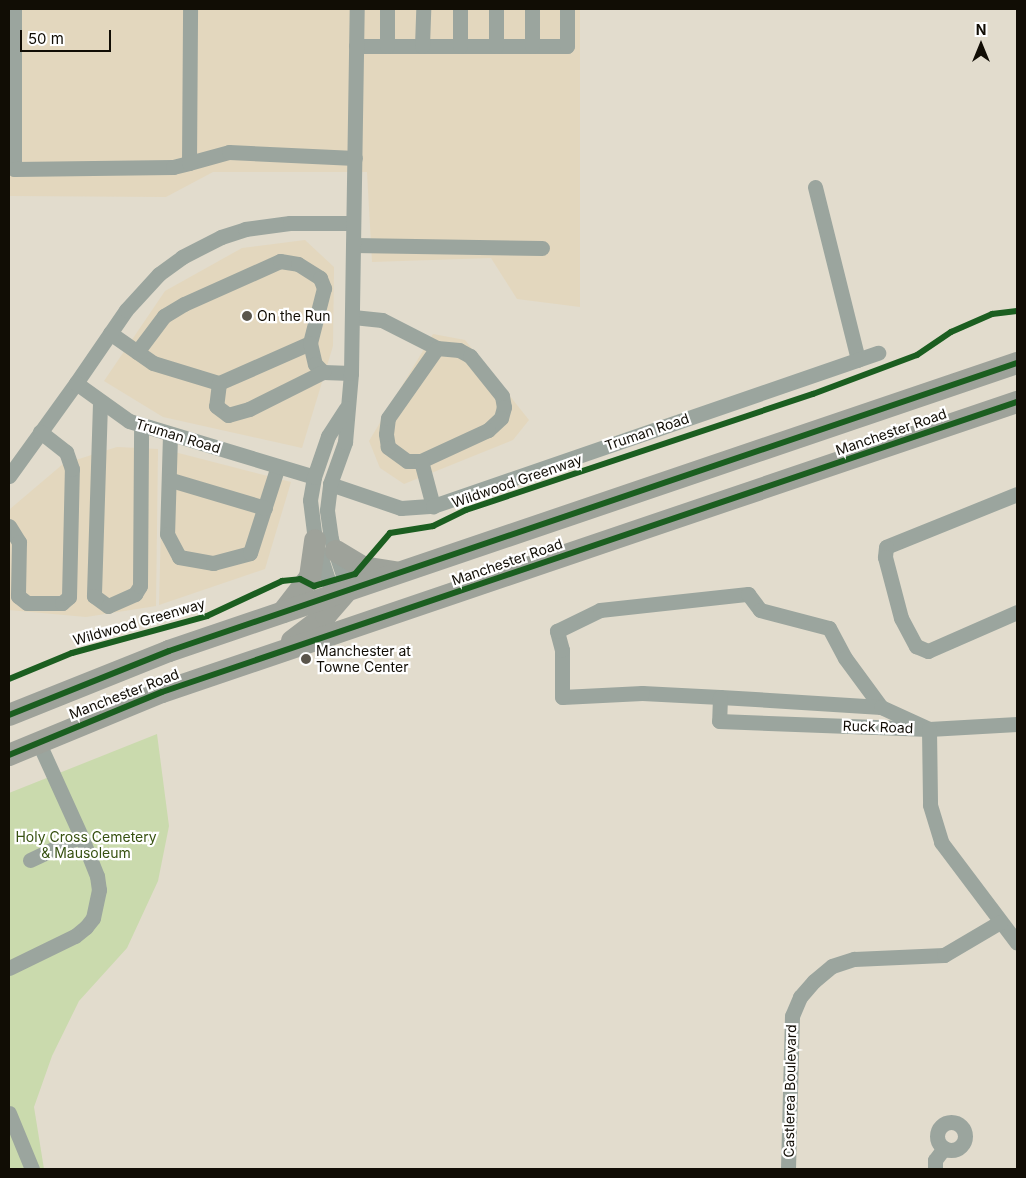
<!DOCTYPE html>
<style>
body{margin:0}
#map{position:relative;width:1026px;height:1178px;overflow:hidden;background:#e2dccd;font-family:Inter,sans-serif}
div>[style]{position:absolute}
.built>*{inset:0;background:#e3d7be}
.green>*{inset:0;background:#cadaad}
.minor>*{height:15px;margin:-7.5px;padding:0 7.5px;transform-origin:7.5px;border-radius:7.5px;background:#9ba59e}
.minor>.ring{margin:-7.5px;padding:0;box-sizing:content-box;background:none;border:15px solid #9ba59e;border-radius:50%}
.highway>*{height:22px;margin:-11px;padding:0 11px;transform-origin:11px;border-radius:11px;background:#9ea29a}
.cycleway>*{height:6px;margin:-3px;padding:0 3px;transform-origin:3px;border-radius:3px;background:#1b5e20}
.dots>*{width:14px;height:14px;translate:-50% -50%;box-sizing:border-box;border:2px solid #fff;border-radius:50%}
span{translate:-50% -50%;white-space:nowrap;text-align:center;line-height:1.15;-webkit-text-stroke:4.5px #fff;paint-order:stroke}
.poi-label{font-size:14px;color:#110d05}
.left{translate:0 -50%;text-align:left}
.street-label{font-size:14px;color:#110d05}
.park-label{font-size:14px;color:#375111}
.frame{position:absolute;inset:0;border:10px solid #110d05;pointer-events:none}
.north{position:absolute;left:956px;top:20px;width:50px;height:50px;-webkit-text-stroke:4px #fff;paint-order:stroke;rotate:0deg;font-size:14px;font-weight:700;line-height:20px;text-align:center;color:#110d05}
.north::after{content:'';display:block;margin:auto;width:18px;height:22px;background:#110d05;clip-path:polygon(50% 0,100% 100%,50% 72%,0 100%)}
.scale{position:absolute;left:20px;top:30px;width:91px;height:22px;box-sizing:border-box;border:2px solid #110d05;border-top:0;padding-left:6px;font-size:15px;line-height:18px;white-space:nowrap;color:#110d05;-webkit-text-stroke:4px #fff;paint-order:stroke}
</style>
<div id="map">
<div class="built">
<div style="clip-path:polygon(9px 9px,580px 9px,580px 307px,517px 299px,491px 258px,372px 262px,367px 172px,213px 172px,166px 197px,9px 196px)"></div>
<div style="clip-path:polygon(305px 240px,334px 267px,333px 346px,302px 448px,163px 417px,104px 381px,165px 291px,242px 248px)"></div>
<div style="clip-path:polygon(433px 334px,465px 340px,529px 420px,513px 440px,404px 484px,380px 468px,369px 441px)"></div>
<div style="clip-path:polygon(117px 447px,158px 449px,156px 606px,86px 617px,9px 610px,10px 509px,63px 464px)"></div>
<div style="clip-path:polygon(163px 449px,291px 482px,265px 569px,159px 605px)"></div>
</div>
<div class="green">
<div style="clip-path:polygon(157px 734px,169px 826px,158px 881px,127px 948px,79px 1001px,52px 1056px,34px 1107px,44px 1169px,9px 1169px,9px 793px)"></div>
</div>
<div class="minor">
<div style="left:14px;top:9px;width:160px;rotate:90deg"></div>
<div style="left:14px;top:169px;width:159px;rotate:-0.7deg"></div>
<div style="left:173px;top:167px;width:16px;rotate:-14deg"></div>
<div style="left:189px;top:163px;width:154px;rotate:-89.6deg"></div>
<div style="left:356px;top:46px;width:211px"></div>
<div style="left:567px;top:46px;width:37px;rotate:-90deg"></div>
<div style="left:387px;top:46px;width:37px;rotate:-90deg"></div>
<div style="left:422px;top:46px;width:37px;rotate:-88deg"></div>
<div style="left:460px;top:46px;width:37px;rotate:-90deg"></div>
<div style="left:496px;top:46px;width:37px;rotate:-90deg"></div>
<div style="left:532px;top:46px;width:37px;rotate:-90deg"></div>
<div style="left:189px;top:163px;width:41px;rotate:-15.4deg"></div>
<div style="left:229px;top:152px;width:126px;rotate:2.7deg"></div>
<div style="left:815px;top:187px;width:178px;rotate:76deg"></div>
<div style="left:353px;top:245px;width:189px;rotate:0.9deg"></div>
<div style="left:353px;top:317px;width:29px;rotate:6deg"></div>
<div style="left:382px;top:320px;width:62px;rotate:27deg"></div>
<div style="left:437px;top:348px;width:22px;rotate:5deg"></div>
<div style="left:459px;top:350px;width:13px;rotate:29deg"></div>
<div style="left:470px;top:356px;width:51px;rotate:51.3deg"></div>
<div style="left:502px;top:396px;width:11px;rotate:80deg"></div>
<div style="left:504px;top:407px;width:11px;rotate:105deg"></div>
<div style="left:501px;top:418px;width:18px;rotate:137deg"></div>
<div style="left:488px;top:430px;width:74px;rotate:155.2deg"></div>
<div style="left:421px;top:461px;width:14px;rotate:180deg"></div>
<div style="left:407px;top:461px;width:24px;rotate:-144deg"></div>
<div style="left:388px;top:447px;width:13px;rotate:-99deg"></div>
<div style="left:386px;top:434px;width:16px;rotate:-83deg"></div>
<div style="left:388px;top:418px;width:85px;rotate:-55deg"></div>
<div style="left:110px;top:333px;width:52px;rotate:34.9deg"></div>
<div style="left:153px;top:363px;width:69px;rotate:16.9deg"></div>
<div style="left:219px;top:383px;width:99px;rotate:-23.7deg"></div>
<div style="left:137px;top:352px;width:45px;rotate:-53.1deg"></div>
<div style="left:164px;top:316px;width:23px;rotate:-31deg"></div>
<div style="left:184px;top:304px;width:105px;rotate:-24.1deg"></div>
<div style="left:280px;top:261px;width:18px;rotate:9deg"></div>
<div style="left:298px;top:264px;width:26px;rotate:32deg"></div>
<div style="left:320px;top:278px;width:11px;rotate:68deg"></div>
<div style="left:324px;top:288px;width:57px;rotate:104.3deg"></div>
<div style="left:310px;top:343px;width:22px;rotate:77deg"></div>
<div style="left:315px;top:364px;width:11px;rotate:45deg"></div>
<div style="left:323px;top:372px;width:28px;rotate:2deg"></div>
<div style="left:76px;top:383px;width:88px;rotate:-55.6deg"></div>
<div style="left:126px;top:310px;width:49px;rotate:-47.5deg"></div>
<div style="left:159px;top:274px;width:29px;rotate:-36deg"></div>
<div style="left:182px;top:257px;width:44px;rotate:-27.1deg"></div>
<div style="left:221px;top:237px;width:25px;rotate:-18deg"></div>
<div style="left:245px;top:229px;width:45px;rotate:-7.6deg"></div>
<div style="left:290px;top:223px;width:63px"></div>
<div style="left:219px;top:383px;width:23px;rotate:97deg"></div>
<div style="left:216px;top:406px;width:15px;rotate:37deg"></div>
<div style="left:228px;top:415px;width:22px;rotate:-16deg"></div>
<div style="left:249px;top:409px;width:83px;rotate:-26.6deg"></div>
<div style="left:100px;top:403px;width:193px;rotate:91.8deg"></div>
<div style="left:94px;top:596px;width:17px;rotate:36deg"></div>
<div style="left:108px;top:606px;width:30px;rotate:-24deg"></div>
<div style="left:135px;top:594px;width:9px;rotate:-58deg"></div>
<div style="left:140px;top:586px;width:160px;rotate:-89.6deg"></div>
<div style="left:170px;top:435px;width:99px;rotate:91.7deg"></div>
<div style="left:167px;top:534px;width:26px;rotate:62deg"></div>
<div style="left:179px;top:557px;width:35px;rotate:10deg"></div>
<div style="left:213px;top:563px;width:38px;rotate:-15deg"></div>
<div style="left:250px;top:553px;width:91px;rotate:-72.2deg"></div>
<div style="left:421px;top:461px;width:47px;rotate:75.1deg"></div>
<div style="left:9px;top:476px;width:115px;rotate:-54.2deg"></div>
<div style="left:76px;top:383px;width:65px;rotate:35.6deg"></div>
<div style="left:129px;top:421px;width:193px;rotate:16.8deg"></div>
<div style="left:171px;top:480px;width:98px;rotate:16.6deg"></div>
<div style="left:330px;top:484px;width:75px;rotate:18.7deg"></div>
<div style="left:401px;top:508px;width:32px;rotate:-4deg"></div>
<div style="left:433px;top:506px;width:471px;rotate:-19deg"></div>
<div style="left:1017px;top:494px;width:141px;rotate:158deg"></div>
<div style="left:886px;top:547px;width:10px;rotate:96deg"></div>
<div style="left:885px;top:557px;width:63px;rotate:75.3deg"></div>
<div style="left:901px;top:618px;width:32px;rotate:62deg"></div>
<div style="left:916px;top:646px;width:13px;rotate:23deg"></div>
<div style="left:928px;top:651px;width:97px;rotate:-23.7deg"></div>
<div style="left:9px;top:526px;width:19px;rotate:58deg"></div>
<div style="left:19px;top:542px;width:54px;rotate:91.1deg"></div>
<div style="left:18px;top:596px;width:11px;rotate:38deg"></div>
<div style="left:27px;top:603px;width:35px"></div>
<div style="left:62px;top:603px;width:9px;rotate:-41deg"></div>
<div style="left:69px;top:597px;width:128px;rotate:-88.7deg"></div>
<div style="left:72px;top:469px;width:18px;rotate:-109deg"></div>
<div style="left:66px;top:452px;width:33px;rotate:-142deg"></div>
<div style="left:348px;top:590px;width:54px;rotate:-108.4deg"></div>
<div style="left:331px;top:539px;width:29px;rotate:-98deg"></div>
<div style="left:327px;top:510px;width:26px;rotate:-83deg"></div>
<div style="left:330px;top:484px;width:45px;rotate:-70.3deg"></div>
<div style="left:345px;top:442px;width:69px;rotate:-85deg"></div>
<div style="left:351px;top:373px;width:364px;rotate:-89.1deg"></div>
<div style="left:333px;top:595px;width:58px;rotate:-108.1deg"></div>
<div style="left:315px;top:540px;width:40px;rotate:-97.1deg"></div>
<div style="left:310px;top:500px;width:23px;rotate:-80deg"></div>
<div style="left:314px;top:477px;width:43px;rotate:-71.1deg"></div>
<div style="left:328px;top:436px;width:33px;rotate:-57deg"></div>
<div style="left:720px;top:697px;width:78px;rotate:-177.1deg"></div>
<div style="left:642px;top:693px;width:80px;rotate:177.1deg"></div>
<div style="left:562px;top:697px;width:47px;rotate:-90deg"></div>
<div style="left:562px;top:650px;width:20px;rotate:-105deg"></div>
<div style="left:557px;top:631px;width:48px;rotate:-26deg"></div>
<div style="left:600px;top:610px;width:149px;rotate:-6.2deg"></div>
<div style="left:748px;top:594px;width:20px;rotate:53deg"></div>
<div style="left:760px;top:610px;width:71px;rotate:14.6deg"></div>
<div style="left:829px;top:628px;width:34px;rotate:62deg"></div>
<div style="left:845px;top:658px;width:61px;rotate:53.7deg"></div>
<div style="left:881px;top:707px;width:161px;rotate:-176.4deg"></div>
<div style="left:720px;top:697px;width:24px;rotate:92deg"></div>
<div style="left:719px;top:721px;width:210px;rotate:2.2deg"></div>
<div style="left:929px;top:729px;width:88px;rotate:-3.3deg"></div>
<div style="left:881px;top:707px;width:53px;rotate:24.6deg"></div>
<div style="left:929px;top:729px;width:76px;rotate:89.2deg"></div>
<div style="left:930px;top:805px;width:39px;rotate:73deg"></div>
<div style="left:941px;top:842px;width:126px;rotate:53deg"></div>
<div style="left:30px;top:860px;width:56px;rotate:-25.2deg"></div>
<div style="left:9px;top:968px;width:73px;rotate:-25.9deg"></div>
<div style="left:75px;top:936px;width:14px;rotate:-39deg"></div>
<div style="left:86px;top:927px;width:11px;rotate:-52deg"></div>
<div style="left:93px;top:918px;width:29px;rotate:-78deg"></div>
<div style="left:99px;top:890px;width:14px;rotate:-98deg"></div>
<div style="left:97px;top:876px;width:43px;rotate:-111.8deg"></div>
<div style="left:81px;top:836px;width:104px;rotate:-114.4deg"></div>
<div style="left:9px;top:1113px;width:61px;rotate:67.7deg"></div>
<div class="ring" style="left:937px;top:1122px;width:13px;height:13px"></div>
<div style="left:788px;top:1169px;width:153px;rotate:-88.5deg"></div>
<div style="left:792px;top:1016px;width:21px;rotate:-67deg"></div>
<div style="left:800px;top:997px;width:21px;rotate:-49deg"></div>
<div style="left:814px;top:981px;width:23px;rotate:-40deg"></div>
<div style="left:832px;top:966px;width:23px;rotate:-18deg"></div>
<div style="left:854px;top:959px;width:90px;rotate:-2.5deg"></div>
<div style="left:944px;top:955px;width:65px;rotate:-30.5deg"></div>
<div style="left:935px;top:1169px;width:9px;rotate:-90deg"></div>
<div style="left:935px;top:1160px;width:15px;rotate:-53deg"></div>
</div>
<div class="highway">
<div style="left:336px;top:551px;width:31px;rotate:31deg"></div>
<div style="left:363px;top:567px;width:32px;rotate:9deg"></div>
<div style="left:283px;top:612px;width:44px;rotate:-52.4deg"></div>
<div style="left:310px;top:577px;width:37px;rotate:-82deg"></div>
<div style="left:292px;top:641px;width:43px;rotate:-37.4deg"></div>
<div style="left:326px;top:615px;width:32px;rotate:-49deg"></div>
<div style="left:9px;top:715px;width:172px;rotate:-21.8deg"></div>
<div style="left:169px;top:651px;width:896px;rotate:-18.76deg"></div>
<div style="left:9px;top:755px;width:165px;rotate:-22.4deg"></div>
<div style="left:162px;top:692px;width:903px;rotate:-18.74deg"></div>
</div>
<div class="cycleway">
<div style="left:9px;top:679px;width:68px;rotate:-22.4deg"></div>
<div style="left:72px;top:653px;width:140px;rotate:-15.3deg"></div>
<div style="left:207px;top:616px;width:83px;rotate:-25deg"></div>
<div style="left:282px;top:581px;width:18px;rotate:-6deg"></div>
<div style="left:300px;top:579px;width:16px;rotate:27deg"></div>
<div style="left:314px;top:586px;width:43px;rotate:-16.3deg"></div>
<div style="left:355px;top:574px;width:54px;rotate:-49.5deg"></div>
<div style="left:390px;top:533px;width:44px;rotate:-9.2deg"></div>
<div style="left:433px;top:526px;width:37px;rotate:-26deg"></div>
<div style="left:466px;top:510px;width:366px;rotate:-18.5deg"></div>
<div style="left:813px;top:394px;width:111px;rotate:-20.6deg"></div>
<div style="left:917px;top:355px;width:41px;rotate:-34.1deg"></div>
<div style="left:951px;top:332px;width:45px;rotate:-23.7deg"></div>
<div style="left:992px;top:314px;width:25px;rotate:-7deg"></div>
<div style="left:9px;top:715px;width:172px;rotate:-21.8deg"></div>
<div style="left:169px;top:651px;width:896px;rotate:-18.76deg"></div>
<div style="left:9px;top:755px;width:165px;rotate:-22.4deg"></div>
<div style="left:162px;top:692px;width:903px;rotate:-18.74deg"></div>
</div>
<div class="dots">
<div style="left:247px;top:316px;background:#5a554b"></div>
<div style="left:306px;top:659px;background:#5a554b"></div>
</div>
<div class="poi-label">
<span class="left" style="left:257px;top:316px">On the Run</span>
<span class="left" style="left:316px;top:659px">Manchester at<br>Towne Center</span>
</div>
<div class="street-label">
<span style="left:647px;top:432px;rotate:-19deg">Truman Road</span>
<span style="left:891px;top:432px;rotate:-19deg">Manchester Road</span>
<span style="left:178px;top:436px;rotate:17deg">Truman Road</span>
<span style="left:517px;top:481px;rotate:-19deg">Wildwood Greenway</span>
<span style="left:507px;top:562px;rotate:-19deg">Manchester Road</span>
<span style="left:139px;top:622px;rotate:-16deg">Wildwood Greenway</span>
<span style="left:124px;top:694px;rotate:-21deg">Manchester Road</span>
<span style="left:878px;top:727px;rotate:2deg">Ruck Road</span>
<span style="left:790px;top:1091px;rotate:-89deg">Castlerea Boulevard</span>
</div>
<div class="park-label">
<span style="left:86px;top:845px">Holy Cross Cemetery<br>&amp; Mausoleum</span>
</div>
<div class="frame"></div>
<div class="north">N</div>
<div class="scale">50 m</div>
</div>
